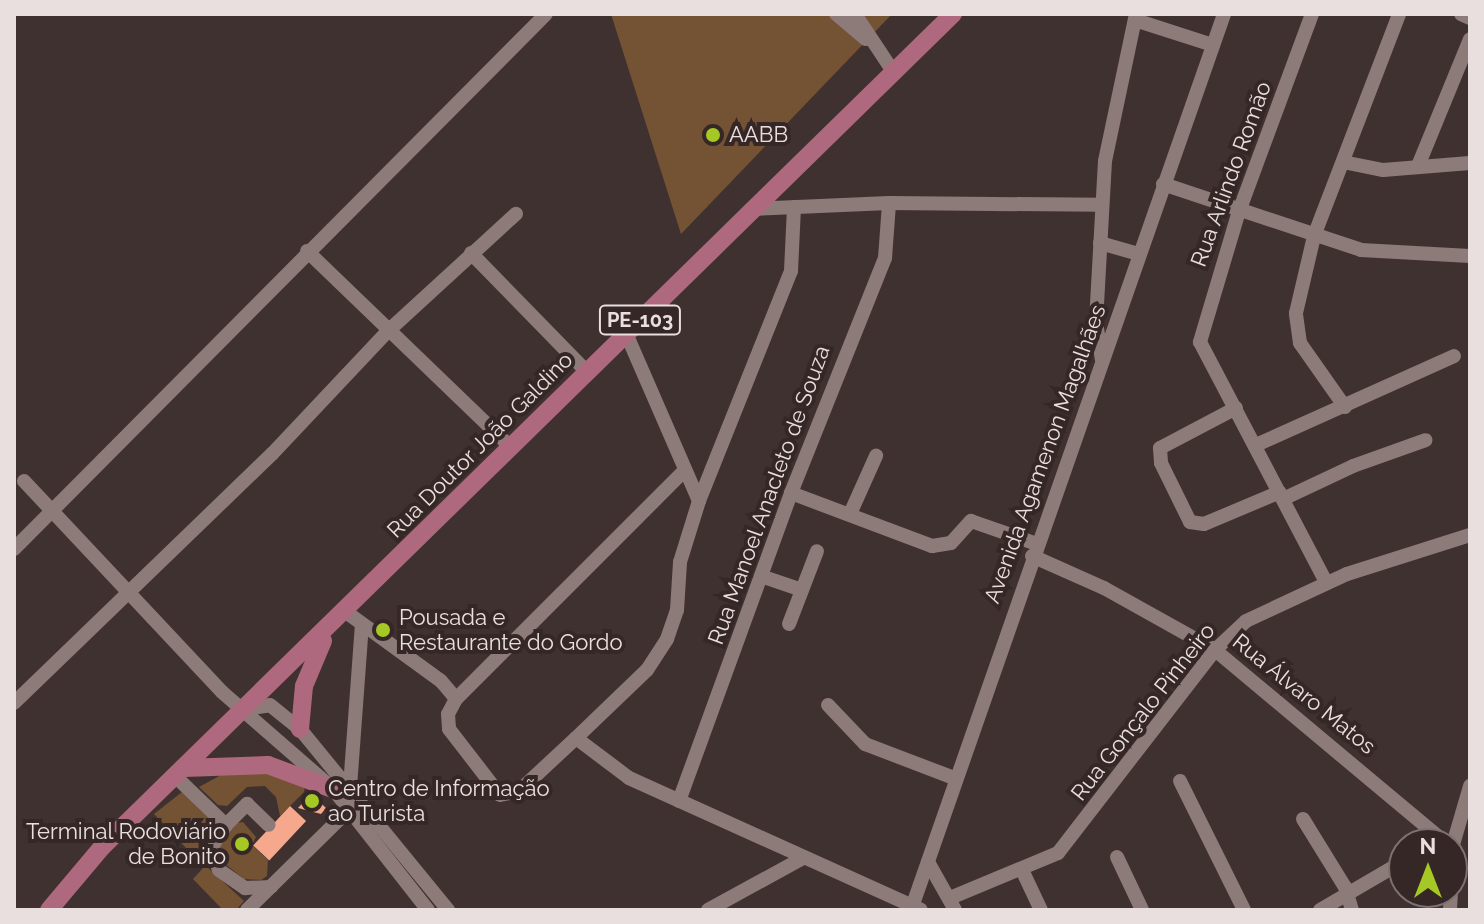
<!DOCTYPE html>
<meta charset="utf-8">
<style>
body{margin:0}
#map{position:relative;width:1484px;height:924px;overflow:hidden;background:#403131;font-family:Raleway,sans-serif}
div>[style]{position:absolute}
.green>*{inset:0;background:#745234}
.building>*{inset:0;background:#f6a88c;transform-origin:0 0}
.minor>*{height:14px;margin:-7px;padding:0 7px;transform-origin:7px;border-radius:7px;background:#8d7b7a}
.major>*{height:18px;margin:-9px;padding:0 9px;transform-origin:9px;border-radius:9px;background:#ae697e}
.dots>*{width:22px;height:22px;translate:-50% -50%;box-sizing:border-box;border:4px solid #362727;border-radius:50%}
span{translate:-50% -50%;white-space:nowrap;text-align:center;line-height:1.15;-webkit-text-stroke:8px #362727;paint-order:stroke}
.shield-label span{padding:2px 6px;background:#362727;border:2px solid;border-radius:6px;-webkit-text-stroke-width:0}
.shield-label{font-size:20px;color:#eadfdf;font-weight:700}
.poi-label{font-size:22px;color:#eadfdf}
.left{translate:0 -50%;text-align:left}
.right{translate:-100% -50%;text-align:right}
.street-label{font-size:22px;color:#eadfdf}
.frame{position:absolute;inset:0;border:16px solid #eadfdf;pointer-events:none}
.north{position:absolute;left:1388px;top:828px;width:80px;height:80px;box-sizing:border-box;background:#362727;border:2px solid #7e7171;border-radius:50%;rotate:0deg;font-size:22px;font-weight:700;line-height:32px;text-align:center;color:#eadfdf}
.north::after{content:'';display:block;margin:auto;width:28px;height:36px;background:#a5c824;clip-path:polygon(50% 0,100% 100%,50% 72%,0 100%)}
</style>
<div id="map">
<div class="green">
<div style="clip-path:polygon(611px 14px,892px 14px,681px 234px)"></div>
<div style="clip-path:polygon(269px 772px,305px 784px,304px 792px,280px 816px,276px 797px,265px 786px,247px 787px,227px 806px,218px 805px,199px 787px,221px 775px)"></div>
<div style="clip-path:polygon(182px 792px,213px 820px,202px 835px,201px 854px,206px 866px,244px 901px,236px 910px,223px 910px,193px 879px,204px 867px,154px 814px)"></div>
<div style="clip-path:polygon(243px 822px,256px 837px,252px 845px,268px 860px,267px 876px,261px 880px,244px 879px,220px 860px,217px 846px,236px 823px)"></div>
</div>
<div class="building">
<div style="clip-path:polygon(311px 794px,326px 808px,321px 814px,298px 808px)"></div>
<div style="left:290px;top:806px;width:22px;height:54px;rotate:43deg"></div>
</div>
<div class="minor">
<div style="left:836px;top:14px;width:39px;rotate:40deg"></div>
<div style="left:855px;top:14px;width:71px;rotate:56.5deg"></div>
<div style="left:1312px;top:14px;width:210px;rotate:110.3deg"></div>
<div style="left:1239px;top:211px;width:137px;rotate:106.6deg"></div>
<div style="left:1200px;top:342px;width:271px;rotate:62.3deg"></div>
<div style="left:1461px;top:14px;width:10px;rotate:24deg"></div>
<div style="left:1135px;top:20px;width:82px;rotate:17.8deg"></div>
<div style="left:1343px;top:162px;width:41px;rotate:11.3deg"></div>
<div style="left:1383px;top:170px;width:87px;rotate:-4.6deg"></div>
<div style="left:1418px;top:166px;width:137px;rotate:-67.7deg"></div>
<div style="left:1163px;top:184px;width:209px;rotate:18.4deg"></div>
<div style="left:1361px;top:250px;width:109px;rotate:3.2deg"></div>
<div style="left:751px;top:209px;width:138px;rotate:-2.5deg"></div>
<div style="left:889px;top:203px;width:212px;rotate:0.5deg"></div>
<div style="left:1100px;top:243px;width:41px;rotate:15.8deg"></div>
<div style="left:307px;top:251px;width:284px;rotate:43.9deg"></div>
<div style="left:471px;top:253px;width:166px;rotate:45.7deg"></div>
<div style="left:1102px;top:360px;width:38px;rotate:-99deg"></div>
<div style="left:1096px;top:322px;width:161px;rotate:-86.8deg"></div>
<div style="left:1105px;top:161px;width:150px;rotate:-78.1deg"></div>
<div style="left:1345px;top:407px;width:78px;rotate:-125.1deg"></div>
<div style="left:1300px;top:343px;width:30px;rotate:-98deg"></div>
<div style="left:1296px;top:313px;width:79px;rotate:-76.8deg"></div>
<div style="left:1314px;top:236px;width:238px;rotate:-69deg"></div>
<div style="left:1236px;top:408px;width:86px;rotate:152.2deg"></div>
<div style="left:1160px;top:448px;width:15px;rotate:86deg"></div>
<div style="left:1161px;top:463px;width:66px;rotate:63.8deg"></div>
<div style="left:1190px;top:522px;width:14px;rotate:8deg"></div>
<div style="left:1204px;top:524px;width:82px;rotate:-22.8deg"></div>
<div style="left:1256px;top:445px;width:217px;rotate:-24.2deg"></div>
<div style="left:24px;top:481px;width:289px;rotate:46.8deg"></div>
<div style="left:222px;top:692px;width:147px;rotate:41.1deg"></div>
<div style="left:333px;top:789px;width:154px;rotate:51.9deg"></div>
<div style="left:791px;top:493px;width:151px;rotate:20.6deg"></div>
<div style="left:932px;top:546px;width:19px;rotate:-9deg"></div>
<div style="left:951px;top:543px;width:30px;rotate:-48deg"></div>
<div style="left:971px;top:521px;width:70px;rotate:19.2deg"></div>
<div style="left:1283px;top:499px;width:77px;rotate:-25.2deg"></div>
<div style="left:1353px;top:466px;width:77px;rotate:-19.6deg"></div>
<div style="left:699px;top:501px;width:248px;rotate:-68.2deg"></div>
<div style="left:791px;top:271px;width:64px;rotate:-87.3deg"></div>
<div style="left:850px;top:514px;width:64px;rotate:-65.9deg"></div>
<div style="left:14px;top:549px;width:754px;rotate:-45.16deg"></div>
<div style="left:1032px;top:556px;width:79px;rotate:24deg"></div>
<div style="left:1104px;top:588px;width:127px;rotate:29.2deg"></div>
<div style="left:1215px;top:650px;width:302px;rotate:39.9deg"></div>
<div style="left:761px;top:576px;width:43px;rotate:18.9deg"></div>
<div style="left:346px;top:612px;width:117px;rotate:36deg"></div>
<div style="left:441px;top:681px;width:23px;rotate:50deg"></div>
<div style="left:456px;top:699px;width:17px;rotate:118deg"></div>
<div style="left:448px;top:714px;width:15px;rotate:86deg"></div>
<div style="left:449px;top:729px;width:83px;rotate:52.3deg"></div>
<div style="left:500px;top:795px;width:19px;rotate:-12deg"></div>
<div style="left:519px;top:791px;width:78px;rotate:-42.9deg"></div>
<div style="left:576px;top:738px;width:66px;rotate:37deg"></div>
<div style="left:629px;top:778px;width:320px;rotate:24.3deg"></div>
<div style="left:789px;top:624px;width:78px;rotate:-69deg"></div>
<div style="left:456px;top:699px;width:324px;rotate:-45deg"></div>
<div style="left:14px;top:703px;width:359px;rotate:-44deg"></div>
<div style="left:272px;top:454px;width:168px;rotate:-46.7deg"></div>
<div style="left:387px;top:332px;width:175px;rotate:-42.5deg"></div>
<div style="left:828px;top:705px;width:54px;rotate:46.5deg"></div>
<div style="left:865px;top:744px;width:95px;rotate:20.9deg"></div>
<div style="left:246px;top:709px;width:24px;rotate:-9deg"></div>
<div style="left:270px;top:705px;width:38px;rotate:39deg"></div>
<div style="left:300px;top:729px;width:234px;rotate:50.7deg"></div>
<div style="left:576px;top:738px;width:98px;rotate:-43.8deg"></div>
<div style="left:647px;top:670px;width:37px;rotate:-57deg"></div>
<div style="left:667px;top:639px;width:31px;rotate:-71deg"></div>
<div style="left:677px;top:610px;width:48px;rotate:-86.4deg"></div>
<div style="left:680px;top:562px;width:64px;rotate:-72.7deg"></div>
<div style="left:699px;top:501px;width:183px;rotate:-113.5deg"></div>
<div style="left:175px;top:776px;width:71px;rotate:43.9deg"></div>
<div style="left:226px;top:825px;width:30px;rotate:-45deg"></div>
<div style="left:247px;top:804px;width:30px;rotate:44deg"></div>
<div style="left:1180px;top:781px;width:144px;rotate:63.6deg"></div>
<div style="left:350px;top:787px;width:163px;rotate:-85.8deg"></div>
<div style="left:679px;top:801px;width:328px;rotate:-70deg"></div>
<div style="left:791px;top:493px;width:253px;rotate:-68.2deg"></div>
<div style="left:885px;top:258px;width:55px;rotate:-85.8deg"></div>
<div style="left:1303px;top:819px;width:80px;rotate:58.3deg"></div>
<div style="left:1345px;top:887px;width:24px;rotate:73deg"></div>
<div style="left:226px;top:825px;width:27px;rotate:123deg"></div>
<div style="left:211px;top:848px;width:23px;rotate:70deg"></div>
<div style="left:219px;top:870px;width:32px;rotate:35deg"></div>
<div style="left:245px;top:888px;width:26px;rotate:-2deg"></div>
<div style="left:1452px;top:848px;width:65px;rotate:-73.8deg"></div>
<div style="left:1117px;top:857px;width:59px;rotate:64.7deg"></div>
<div style="left:928px;top:862px;width:55px;rotate:60.6deg"></div>
<div style="left:1023px;top:872px;width:42px;rotate:64.7deg"></div>
<div style="left:950px;top:898px;width:117px;rotate:-22.6deg"></div>
<div style="left:1058px;top:853px;width:257px;rotate:-52.3deg"></div>
<div style="left:1215px;top:650px;width:42px;rotate:-43.1deg"></div>
<div style="left:1246px;top:621px;width:111px;rotate:-25deg"></div>
<div style="left:1347px;top:574px;width:129px;rotate:-17.6deg"></div>
<div style="left:247px;top:910px;width:154px;rotate:-44.5deg"></div>
<div style="left:708px;top:910px;width:108px;rotate:-28.7deg"></div>
<div style="left:911px;top:910px;width:949px;rotate:-70.74deg"></div>
<div style="left:1320px;top:910px;width:97px;rotate:-30.3deg"></div>
<div style="left:1450px;top:910px;width:18px;rotate:-87deg"></div>
</div>
<div class="major">
<div style="left:300px;top:729px;width:43px;rotate:-84.7deg"></div>
<div style="left:304px;top:686px;width:49px;rotate:-67.1deg"></div>
<div style="left:184px;top:768px;width:84px;rotate:-2deg"></div>
<div style="left:268px;top:765px;width:69px;rotate:20.3deg"></div>
<div style="left:49px;top:910px;width:82px;rotate:-49.9deg"></div>
<div style="left:102px;top:847px;width:1191px;rotate:-44.39deg"></div>
</div>
<div class="dots">
<div style="left:713px;top:135px;background:#a5c824"></div>
<div style="left:383px;top:630px;background:#a5c824"></div>
<div style="left:312px;top:801px;background:#a5c824"></div>
<div style="left:242px;top:844px;background:#a5c824"></div>
</div>
<div class="shield-label">
<span style="left:640px;top:320px">PE-103</span>
</div>
<div class="poi-label">
<span class="left" style="left:729px;top:135px">AABB</span>
<span class="left" style="left:399px;top:630px">Pousada e<br>Restaurante do Gordo</span>
<span class="left" style="left:328px;top:801px">Centro de Informação<br>ao Turista</span>
<span class="right" style="left:226px;top:844px">Terminal Rodoviário<br>de Bonito</span>
</div>
<div class="street-label">
<span style="left:1231px;top:174px;rotate:-70deg">Rua Arlindo Romão</span>
<span style="left:480px;top:445px;rotate:-45deg">Rua Doutor João Galdino</span>
<span style="left:1045px;top:454px;rotate:-70deg">Avenida Agamenon Magalhães</span>
<span style="left:769px;top:495px;rotate:-70deg">Rua Manoel Anacleto de Souza</span>
<span style="left:1304px;top:694px;rotate:39deg">Rua Álvaro Matos</span>
<span style="left:1143px;top:712px;rotate:-52deg">Rua Gonçalo Pinheiro</span>
</div>
<div class="frame"></div>
<div class="north">N</div>
</div>
